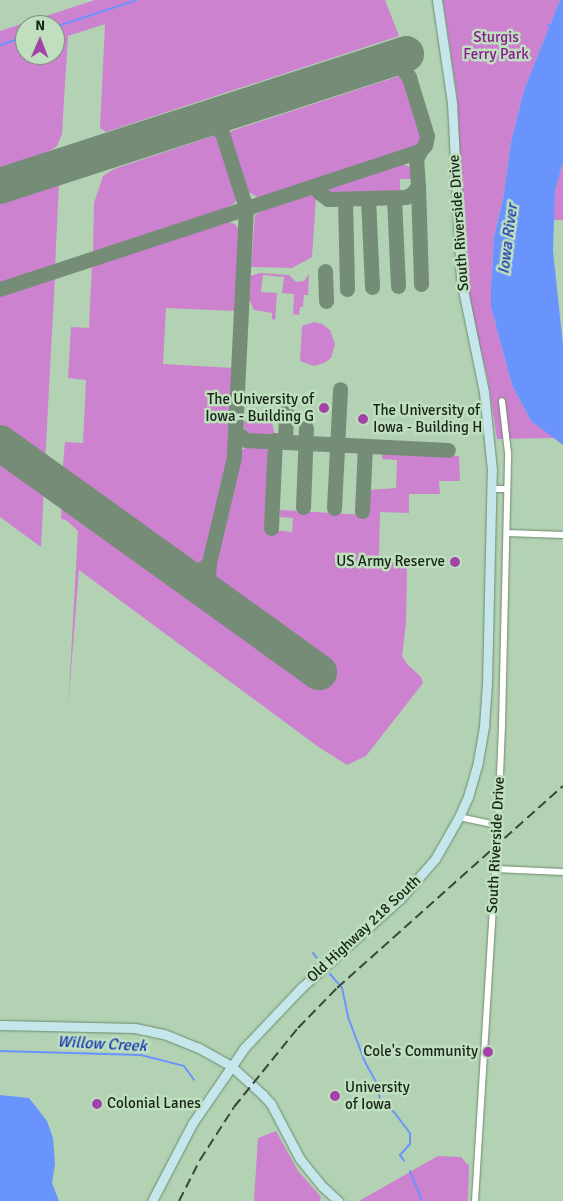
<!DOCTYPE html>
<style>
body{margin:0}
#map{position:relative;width:563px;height:1201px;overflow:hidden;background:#b2d2b3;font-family:Signika,sans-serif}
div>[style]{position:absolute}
.green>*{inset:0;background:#cd82d0}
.water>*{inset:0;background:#6994fe}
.stream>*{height:2px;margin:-1px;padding:0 1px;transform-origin:1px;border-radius:1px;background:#6994fe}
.taxiway>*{height:15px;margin:-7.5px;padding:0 7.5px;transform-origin:7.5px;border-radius:7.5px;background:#758d76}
.runway>*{height:36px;margin:-18px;padding:0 18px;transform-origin:18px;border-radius:18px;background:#758d76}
.roads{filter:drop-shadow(0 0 1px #6d8a6d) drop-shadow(0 0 1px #6d8a6d)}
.street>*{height:6px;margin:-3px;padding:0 3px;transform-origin:3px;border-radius:3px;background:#fff}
.secondary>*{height:9px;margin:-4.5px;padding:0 4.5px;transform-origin:4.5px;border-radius:4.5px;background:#c5e7eb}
.rail>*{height:2px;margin-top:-1px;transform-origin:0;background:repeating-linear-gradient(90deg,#384838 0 10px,transparent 0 15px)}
.dots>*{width:14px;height:14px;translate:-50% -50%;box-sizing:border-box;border:2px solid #bfdfbf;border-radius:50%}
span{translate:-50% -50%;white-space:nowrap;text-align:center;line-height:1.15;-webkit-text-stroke:5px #bfdfbf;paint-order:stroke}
.park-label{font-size:15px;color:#88198f}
.street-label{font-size:15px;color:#182418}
.poi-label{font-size:15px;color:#182418}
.right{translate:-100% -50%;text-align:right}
.left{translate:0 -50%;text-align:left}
.water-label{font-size:16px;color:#183ab2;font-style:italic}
.north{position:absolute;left:15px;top:15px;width:50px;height:50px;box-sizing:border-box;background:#bfdfbf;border:1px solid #7c947c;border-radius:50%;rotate:1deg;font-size:14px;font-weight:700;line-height:20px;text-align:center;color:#182418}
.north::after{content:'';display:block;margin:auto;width:18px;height:22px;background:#a342a9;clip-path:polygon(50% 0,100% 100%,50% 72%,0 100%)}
</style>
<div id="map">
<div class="green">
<div style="clip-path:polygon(evenodd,95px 0,385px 0,399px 36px,106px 132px,100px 128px,105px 24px,68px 36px,62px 134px,57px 146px,45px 154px,0 169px,0 31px,95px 0,25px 25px,55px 25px,55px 55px,25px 55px,25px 25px)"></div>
<div style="clip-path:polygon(443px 0,560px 0,524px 90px,511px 142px,503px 199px,494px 237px,491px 288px,491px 307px,512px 385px,531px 421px,555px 438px,497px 439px,488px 380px,474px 321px,466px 273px,457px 95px)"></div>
<div style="clip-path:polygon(402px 75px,406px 81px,421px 131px,421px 138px,416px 147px,278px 194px,257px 197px,249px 192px,242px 177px,228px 136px,231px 131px)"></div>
<div style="clip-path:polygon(216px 135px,219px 137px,234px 180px,237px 195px,235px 203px,217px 213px,93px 255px,94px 203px,103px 176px,114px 169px)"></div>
<div style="clip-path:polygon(563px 162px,563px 220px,553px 220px,555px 191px)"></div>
<div style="clip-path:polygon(399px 163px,410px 167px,415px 179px,400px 179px,400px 193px,331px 195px,324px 191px,328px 187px)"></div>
<div style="clip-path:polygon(59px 183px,55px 267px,0 285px,0 203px)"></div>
<div style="clip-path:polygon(308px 193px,313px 193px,316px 197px,312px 257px,292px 268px,251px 267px,255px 215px,272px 205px)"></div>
<div style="clip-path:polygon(228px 222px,235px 224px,240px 231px,236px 311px,166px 308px,163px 364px,233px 368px,228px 462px,204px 558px,198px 566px,188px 567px,62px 477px,65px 442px,83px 443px,86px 380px,68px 378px,71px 327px,89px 328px,92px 264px,212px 224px)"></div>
<div style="clip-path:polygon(260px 273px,289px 275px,296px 282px,304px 281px,309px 274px,308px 295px,304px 295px,303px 307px,308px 307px,300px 307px,299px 315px,293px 314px,294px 294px,282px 293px,284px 277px,263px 275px,261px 292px,277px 293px,275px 320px,272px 319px,272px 313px,254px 310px,249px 299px,250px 276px)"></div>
<div style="clip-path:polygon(55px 276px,45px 464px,0 432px,0 294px)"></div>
<div style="clip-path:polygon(314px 322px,322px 324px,330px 330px,335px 344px,331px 358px,324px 363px,314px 366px,300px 361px,302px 326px)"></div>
<div style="clip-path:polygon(250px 419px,266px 420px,272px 423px,275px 435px,251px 435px,243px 427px,243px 422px)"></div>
<div style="clip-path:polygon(265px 444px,268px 452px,265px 529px,292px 532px,293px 518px,280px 517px,280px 510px,367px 515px,368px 490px,396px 488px,397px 460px,382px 459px,383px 452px,459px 456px,460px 481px,439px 481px,440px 494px,409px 494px,409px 513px,380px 512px,379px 556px,407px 569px,406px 623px,402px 656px,407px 664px,421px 677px,423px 683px,366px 756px,347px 765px,320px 748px,79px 570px,68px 709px,78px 531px,66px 520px,61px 519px,62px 498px,321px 684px,333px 670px,219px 588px,216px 582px,214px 573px,216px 562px,242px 450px,250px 445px)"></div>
<div style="clip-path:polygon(0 455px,44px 486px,41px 547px,0 517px)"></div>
<div style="clip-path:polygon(276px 1131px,298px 1171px,321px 1197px,320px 1201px,254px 1201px,258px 1138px)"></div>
<div style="clip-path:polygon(438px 1156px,461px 1157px,469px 1166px,468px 1201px,359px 1201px)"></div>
</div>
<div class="water">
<div style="clip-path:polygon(560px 0,563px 0,563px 162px,555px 191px,553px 251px,563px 345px,563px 445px,531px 421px,512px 385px,491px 307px,491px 288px,494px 237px,503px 199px,511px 142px,524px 90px)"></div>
<div style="clip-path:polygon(0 1095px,29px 1098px,47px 1121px,53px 1138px,55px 1164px,52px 1183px,59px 1201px,0 1201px)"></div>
</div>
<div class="stream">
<div style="left:548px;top:25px;width:2px;rotate:27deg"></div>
<div style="left:55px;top:27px;width:86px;rotate:-18.2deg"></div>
<div style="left:0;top:45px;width:26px;rotate:-18deg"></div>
<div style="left:313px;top:953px;width:6px;rotate:51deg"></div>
<div style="left:330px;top:974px;width:18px;rotate:49deg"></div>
<div style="left:342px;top:988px;width:30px;rotate:78deg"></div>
<div style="left:348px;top:1017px;width:48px;rotate:69.3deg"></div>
<div style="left:365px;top:1062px;width:25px;rotate:61deg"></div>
<div style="left:377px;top:1084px;width:15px;rotate:79deg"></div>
<div style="left:380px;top:1099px;width:10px;rotate:53deg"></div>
<div style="left:386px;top:1107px;width:9px;rotate:32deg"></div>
<div style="left:394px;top:1112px;width:26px;rotate:53deg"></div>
<div style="left:410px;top:1133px;width:11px;rotate:90deg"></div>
<div style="left:410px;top:1144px;width:15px;rotate:132deg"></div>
<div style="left:400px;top:1155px;width:7px;rotate:56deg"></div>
<div style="left:0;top:1051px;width:141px;rotate:1.6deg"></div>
<div style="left:141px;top:1055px;width:44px;rotate:14.3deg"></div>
<div style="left:184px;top:1066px;width:17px;rotate:54deg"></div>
<div style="left:410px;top:1171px;width:32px;rotate:68deg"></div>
</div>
<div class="taxiway">
<div style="left:194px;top:123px;width:12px;rotate:-5deg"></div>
<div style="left:206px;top:122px;width:9px;rotate:21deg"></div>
<div style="left:214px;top:125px;width:11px;rotate:45deg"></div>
<div style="left:222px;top:133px;width:79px;rotate:72.3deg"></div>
<div style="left:246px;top:208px;width:249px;rotate:92.8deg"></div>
<div style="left:234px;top:457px;width:109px;rotate:103.3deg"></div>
<div style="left:209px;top:563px;width:14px;rotate:94deg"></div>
<div style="left:208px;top:577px;width:14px;rotate:69deg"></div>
<div style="left:213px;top:590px;width:10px;rotate:53deg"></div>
<div style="left:219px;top:598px;width:54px;rotate:36deg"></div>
<div style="left:323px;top:183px;width:10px;rotate:114deg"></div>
<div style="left:319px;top:192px;width:11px;rotate:38deg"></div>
<div style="left:328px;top:199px;width:78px;rotate:-1.5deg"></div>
<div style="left:406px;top:197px;width:8px;rotate:-30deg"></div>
<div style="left:413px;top:193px;width:9px;rotate:-54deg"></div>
<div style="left:418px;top:186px;width:27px;rotate:-94deg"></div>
<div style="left:416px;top:159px;width:9px;rotate:-63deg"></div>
<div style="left:418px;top:186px;width:98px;rotate:88.2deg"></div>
<div style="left:368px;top:198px;width:89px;rotate:87.4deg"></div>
<div style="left:394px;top:198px;width:88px;rotate:87.4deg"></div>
<div style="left:345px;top:199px;width:90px;rotate:88.7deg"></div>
<div style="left:325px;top:271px;width:30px;rotate:88deg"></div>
<div style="left:0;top:289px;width:442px;rotate:-18.2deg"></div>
<div style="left:420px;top:151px;width:8px;rotate:-50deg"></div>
<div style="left:425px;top:145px;width:9px;rotate:-77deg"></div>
<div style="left:427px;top:136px;width:62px;rotate:-107deg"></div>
<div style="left:409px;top:77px;width:17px;rotate:-130deg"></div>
<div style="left:398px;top:64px;width:9px;rotate:-159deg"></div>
<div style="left:390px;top:61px;width:9px;rotate:174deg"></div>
<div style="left:236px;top:432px;width:13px;rotate:39deg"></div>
<div style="left:246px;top:440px;width:202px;rotate:2.8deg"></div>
<div style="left:285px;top:441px;width:30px;rotate:-88deg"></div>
<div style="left:303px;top:507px;width:79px;rotate:-87.8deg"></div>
<div style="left:334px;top:508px;width:119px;rotate:-87.1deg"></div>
<div style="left:362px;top:511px;width:65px;rotate:-87.4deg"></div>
<div style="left:271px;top:528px;width:88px;rotate:-87.4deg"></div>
<div style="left:138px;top:541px;width:57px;rotate:34.2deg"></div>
<div style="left:185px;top:573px;width:13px;rotate:-4deg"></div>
<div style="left:198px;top:572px;width:14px;rotate:-39deg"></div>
</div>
<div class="runway">
<div style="left:0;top:186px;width:427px;rotate:-18deg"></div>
<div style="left:0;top:443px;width:393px;rotate:35.7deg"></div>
</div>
<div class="roads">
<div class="street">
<div style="left:491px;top:489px;width:16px"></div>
<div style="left:507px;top:533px;width:56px;rotate:2deg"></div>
<div style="left:459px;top:817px;width:40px;rotate:12deg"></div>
<div style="left:495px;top:869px;width:68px;rotate:2.5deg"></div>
<div style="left:475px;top:1201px;width:377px;rotate:-86.5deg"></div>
<div style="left:498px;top:825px;width:101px;rotate:-87.7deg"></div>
<div style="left:502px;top:724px;width:271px;rotate:-88.7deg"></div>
<div style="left:508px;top:453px;width:52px;rotate:-96.6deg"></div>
</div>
<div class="secondary">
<div style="left:0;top:1025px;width:135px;rotate:1.3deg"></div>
<div style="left:135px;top:1028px;width:30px;rotate:12deg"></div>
<div style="left:164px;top:1034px;width:35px;rotate:22deg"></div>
<div style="left:197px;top:1047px;width:39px;rotate:29deg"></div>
<div style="left:231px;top:1066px;width:43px;rotate:42.2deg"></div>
<div style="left:263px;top:1095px;width:12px;rotate:48deg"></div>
<div style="left:271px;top:1104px;width:62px;rotate:62.2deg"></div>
<div style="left:300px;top:1159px;width:36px;rotate:51deg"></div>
<div style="left:323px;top:1187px;width:21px;rotate:43deg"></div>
<div style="left:152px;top:1201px;width:87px;rotate:-62.5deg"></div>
<div style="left:192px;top:1124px;width:93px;rotate:-55.5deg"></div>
<div style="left:245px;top:1047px;width:81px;rotate:-46.5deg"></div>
<div style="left:301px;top:988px;width:133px;rotate:-42deg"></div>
<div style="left:400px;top:899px;width:53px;rotate:-48.8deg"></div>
<div style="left:435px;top:859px;width:48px;rotate:-60.3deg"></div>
<div style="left:459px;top:817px;width:22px;rotate:-66deg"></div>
<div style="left:468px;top:797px;width:37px;rotate:-74deg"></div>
<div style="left:478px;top:761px;width:36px;rotate:-80deg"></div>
<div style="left:484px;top:726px;width:43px;rotate:-86deg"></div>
<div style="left:487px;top:683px;width:213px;rotate:-88.7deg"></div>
<div style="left:492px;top:470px;width:78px;rotate:-95.9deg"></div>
<div style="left:484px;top:392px;width:114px;rotate:-101.6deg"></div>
<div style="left:461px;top:280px;width:177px;rotate:-92.9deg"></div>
<div style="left:452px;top:103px;width:104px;rotate:-98.3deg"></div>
</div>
</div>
<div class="rail">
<div style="left:179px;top:1201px;width:46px;rotate:-62.9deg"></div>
<div style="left:200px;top:1160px;width:63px;rotate:-57.3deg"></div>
<div style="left:234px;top:1107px;width:102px;rotate:-51deg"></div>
<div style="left:298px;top:1028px;width:56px;rotate:-45.7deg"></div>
<div style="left:337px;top:988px;width:303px;rotate:-41.8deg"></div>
</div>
<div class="dots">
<div style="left:324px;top:408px;background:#a342a9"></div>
<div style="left:363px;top:419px;background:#a342a9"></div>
<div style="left:455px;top:562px;background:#a342a9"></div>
<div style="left:488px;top:1052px;background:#a342a9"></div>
<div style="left:335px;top:1096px;background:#a342a9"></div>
<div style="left:97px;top:1104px;background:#a342a9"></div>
</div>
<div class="park-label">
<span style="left:496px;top:46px">Sturgis<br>Ferry Park</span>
</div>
<div class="street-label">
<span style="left:459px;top:223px;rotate:-94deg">South Riverside Drive</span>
<span style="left:496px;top:845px;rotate:-87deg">South Riverside Drive</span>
<span style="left:364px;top:929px;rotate:-43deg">Old Highway 218 South</span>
</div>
<div class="poi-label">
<span class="right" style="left:314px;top:408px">The University of<br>Iowa - Building G</span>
<span class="left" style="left:373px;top:419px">The University of<br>Iowa - Building H</span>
<span class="right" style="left:445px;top:562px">US Army Reserve</span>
<span class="right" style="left:478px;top:1052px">Cole's Community</span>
<span class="left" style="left:345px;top:1096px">University<br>of Iowa</span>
<span class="left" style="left:107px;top:1104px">Colonial Lanes</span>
</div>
<div class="water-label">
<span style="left:508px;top:239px;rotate:-83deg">Iowa River</span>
<span style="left:102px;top:1044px;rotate:3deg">Willow Creek</span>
</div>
<div class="north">N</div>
</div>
